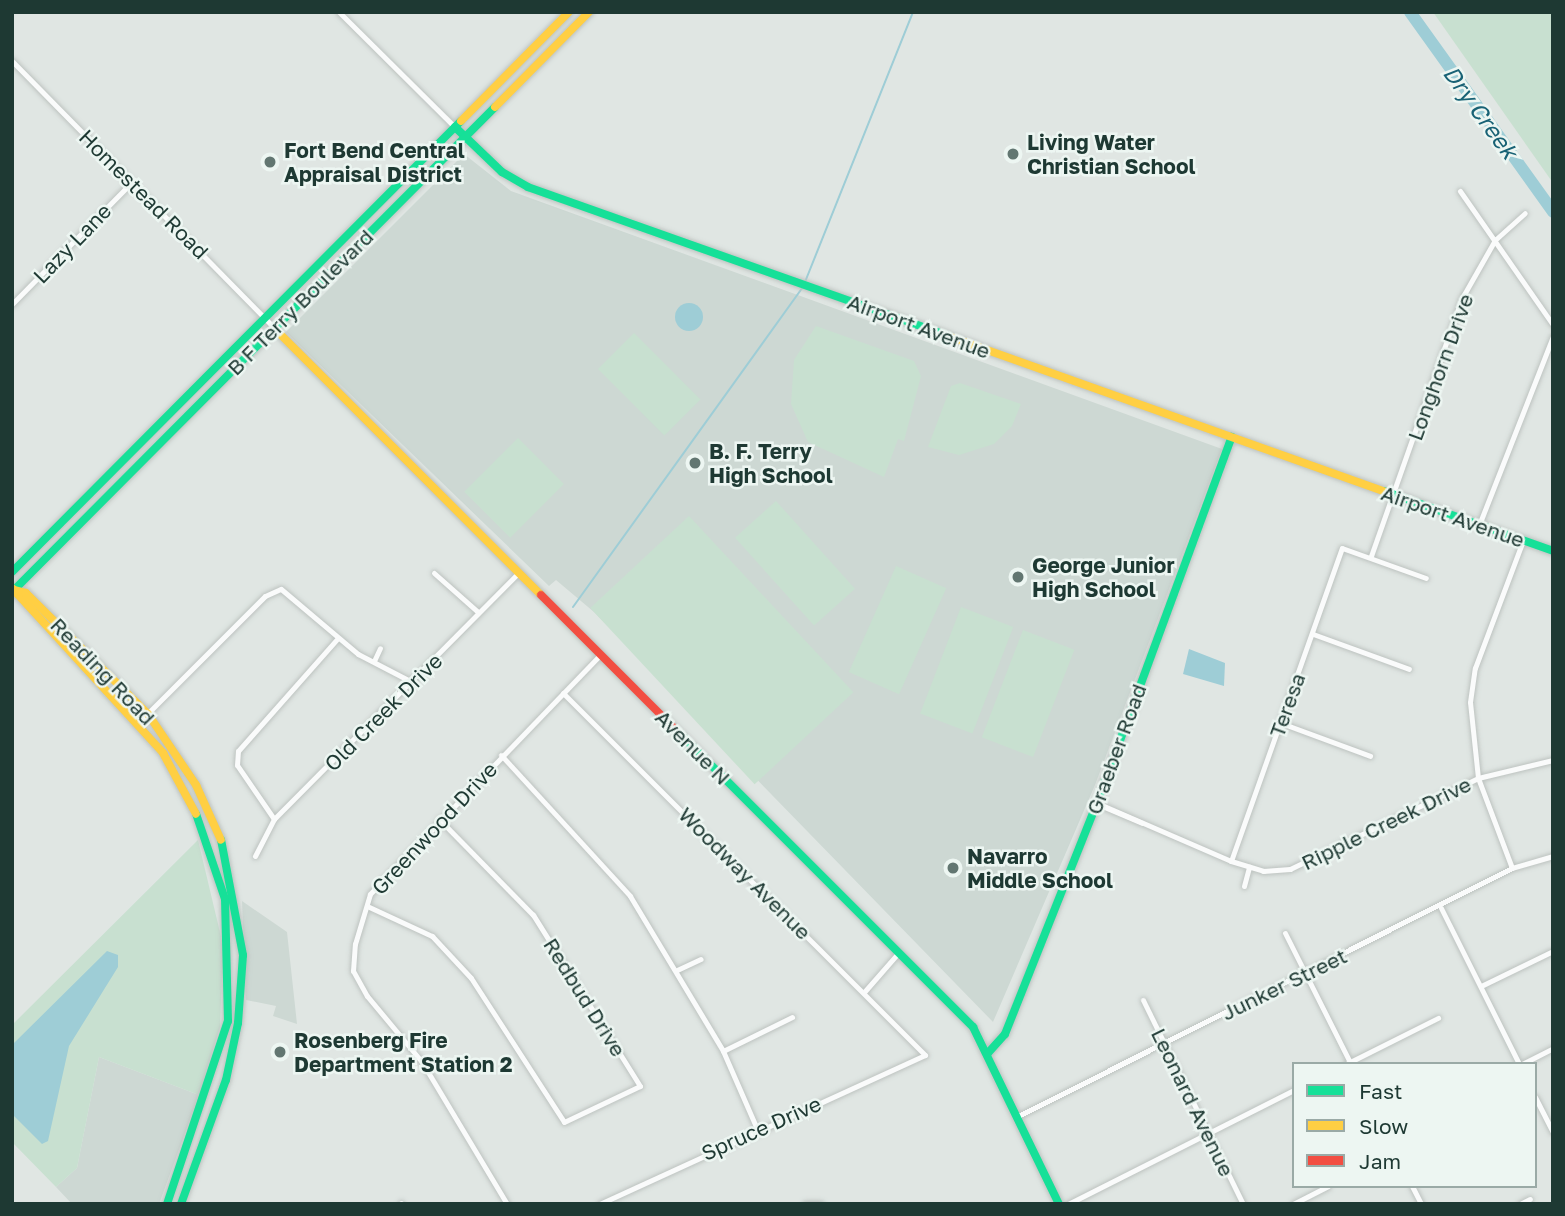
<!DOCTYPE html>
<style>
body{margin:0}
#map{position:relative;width:1565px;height:1216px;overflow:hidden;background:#e0e6e3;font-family:"Golos Text",sans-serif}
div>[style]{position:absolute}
.built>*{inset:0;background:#cdd8d3}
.green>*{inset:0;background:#c8e0d0;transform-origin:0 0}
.water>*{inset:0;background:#9ecdd6}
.round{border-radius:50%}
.stream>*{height:2px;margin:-1px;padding:0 1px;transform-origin:1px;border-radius:1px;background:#9ecdd6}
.river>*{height:12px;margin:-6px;padding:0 6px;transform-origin:6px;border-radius:6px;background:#9ecdd6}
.roads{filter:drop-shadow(0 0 2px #bdc3c0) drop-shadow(0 0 2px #bdc3c0)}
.street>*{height:5px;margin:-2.5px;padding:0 2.5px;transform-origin:2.5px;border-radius:2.5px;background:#fafbfb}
.fast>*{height:8px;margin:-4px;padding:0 4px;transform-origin:4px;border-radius:4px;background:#16e098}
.slow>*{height:8px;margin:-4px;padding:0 4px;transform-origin:4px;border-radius:4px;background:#ffcf43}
.jam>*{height:8px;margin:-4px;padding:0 4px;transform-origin:4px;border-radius:4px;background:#f24e42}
.dots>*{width:19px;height:19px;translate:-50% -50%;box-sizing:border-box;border:4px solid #edf6f2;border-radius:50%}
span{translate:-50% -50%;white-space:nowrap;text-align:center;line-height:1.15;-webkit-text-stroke:5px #edf6f2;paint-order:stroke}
.poi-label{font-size:21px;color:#1e3933;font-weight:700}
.left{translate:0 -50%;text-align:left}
.street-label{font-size:21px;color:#1e3933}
.water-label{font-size:23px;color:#186275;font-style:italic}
.frame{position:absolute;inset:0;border:14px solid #1e3933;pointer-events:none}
.legend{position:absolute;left:1292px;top:1062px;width:245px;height:126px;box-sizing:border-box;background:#edf6f2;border:2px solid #9aaaa6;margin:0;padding:9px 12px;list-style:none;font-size:21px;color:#1e3933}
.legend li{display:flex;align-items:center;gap:14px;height:35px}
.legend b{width:35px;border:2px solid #9aaaa6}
</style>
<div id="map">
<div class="built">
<div style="clip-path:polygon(464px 154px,511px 191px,1222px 449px,1095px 785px,993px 1022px,594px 612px,556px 580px,549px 586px,286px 332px)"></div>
<div style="clip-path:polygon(242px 901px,287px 932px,297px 1024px,273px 1016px,276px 1006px,246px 1000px)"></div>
<div style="clip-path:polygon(99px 1057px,199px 1095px,159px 1204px,72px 1204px,56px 1187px,77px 1168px)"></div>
</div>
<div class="green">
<div style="clip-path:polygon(1433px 12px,1553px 12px,1553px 183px)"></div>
<div style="clip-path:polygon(816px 326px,914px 361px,921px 376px,904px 441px,898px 439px,884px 477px,808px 442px,791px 404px,794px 360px)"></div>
<div style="left:634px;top:333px;width:94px;height:51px;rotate:45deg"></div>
<div style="clip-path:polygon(960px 383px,1021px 404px,1012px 426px,994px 444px,959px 455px,928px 447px,951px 386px)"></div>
<div style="left:518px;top:438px;width:65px;height:76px;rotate:45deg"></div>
<div style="left:776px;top:501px;width:118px;height:55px;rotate:48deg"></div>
<div style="left:689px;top:516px;width:241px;height:135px;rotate:47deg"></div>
<div style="left:896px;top:566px;width:55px;height:116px;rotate:24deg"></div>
<div style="left:961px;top:607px;width:56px;height:114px;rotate:21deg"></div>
<div style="left:1023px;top:630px;width:55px;height:115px;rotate:21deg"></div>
<div style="clip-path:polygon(198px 840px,223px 945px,220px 1027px,199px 1095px,99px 1057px,77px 1168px,56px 1187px,12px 1142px,12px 1025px)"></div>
</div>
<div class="water">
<div class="round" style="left:675px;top:303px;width:28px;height:28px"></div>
<div style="clip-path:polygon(1189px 649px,1225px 663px,1224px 686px,1183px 674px)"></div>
<div style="clip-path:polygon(107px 951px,118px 955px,118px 967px,69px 1046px,48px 1141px,42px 1144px,12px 1114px,12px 1045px)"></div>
</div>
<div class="stream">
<div style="left:805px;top:282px;width:291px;rotate:-68.2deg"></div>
<div style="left:573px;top:607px;width:394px;rotate:-54.3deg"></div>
</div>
<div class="river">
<div style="left:1410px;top:12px;width:246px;rotate:54.4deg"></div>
</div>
<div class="roads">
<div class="street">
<div style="left:339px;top:12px;width:163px;rotate:44.8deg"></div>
<div style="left:12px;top:61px;width:374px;rotate:45.5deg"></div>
<div style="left:1460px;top:191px;width:163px;rotate:55.2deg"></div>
<div style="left:12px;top:304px;width:171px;rotate:-45.5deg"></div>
<div style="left:1479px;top:525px;width:203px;rotate:-68.6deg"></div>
<div style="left:1371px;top:556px;width:274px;rotate:-70.6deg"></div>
<div style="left:1462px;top:298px;width:67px;rotate:-60.4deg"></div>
<div style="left:1495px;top:240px;width:40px;rotate:-42deg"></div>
<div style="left:434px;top:573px;width:59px;rotate:41.6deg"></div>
<div style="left:1313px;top:634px;width:102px;rotate:20deg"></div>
<div style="left:374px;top:661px;width:14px;rotate:-65deg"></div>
<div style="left:563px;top:693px;width:512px;rotate:45deg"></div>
<div style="left:925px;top:1055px;width:358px;rotate:155.4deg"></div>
<div style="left:139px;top:722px;width:178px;rotate:-45deg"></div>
<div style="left:265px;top:596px;width:17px;rotate:-24deg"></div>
<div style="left:281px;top:589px;width:101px;rotate:40.2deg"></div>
<div style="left:358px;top:654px;width:63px;rotate:27.4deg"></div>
<div style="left:1281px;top:723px;width:95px;rotate:20.3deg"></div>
<div style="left:501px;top:755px;width:191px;rotate:47.5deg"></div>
<div style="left:630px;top:896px;width:181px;rotate:59deg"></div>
<div style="left:723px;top:1051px;width:85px;rotate:66.4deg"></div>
<div style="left:1097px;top:803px;width:146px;rotate:23.4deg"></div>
<div style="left:1231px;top:861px;width:34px;rotate:17deg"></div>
<div style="left:1263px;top:871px;width:27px;rotate:-4deg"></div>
<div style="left:1290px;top:869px;width:209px;rotate:-25.8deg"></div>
<div style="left:1478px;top:778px;width:77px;rotate:-13.5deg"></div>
<div style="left:1102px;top:806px;width:43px;rotate:23deg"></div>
<div style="left:274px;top:819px;width:65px;rotate:-124.4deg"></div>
<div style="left:237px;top:765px;width:14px;rotate:-86deg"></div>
<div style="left:238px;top:751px;width:149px;rotate:-48.5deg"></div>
<div style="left:255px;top:856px;width:42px;rotate:-62.8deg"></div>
<div style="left:274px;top:819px;width:348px;rotate:-45.2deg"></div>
<div style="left:1231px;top:861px;width:332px;rotate:-70.5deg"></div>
<div style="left:1342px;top:548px;width:89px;rotate:19.7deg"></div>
<div style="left:1512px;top:868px;width:96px;rotate:-110.7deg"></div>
<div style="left:1478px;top:778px;width:76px;rotate:-96deg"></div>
<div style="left:1470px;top:702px;width:34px;rotate:-82deg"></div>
<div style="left:1475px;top:668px;width:137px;rotate:-69.4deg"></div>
<div style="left:1244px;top:886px;width:20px;rotate:-75deg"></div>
<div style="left:367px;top:906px;width:72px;rotate:24.8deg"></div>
<div style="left:432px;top:936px;width:57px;rotate:47.1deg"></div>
<div style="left:471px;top:978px;width:171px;rotate:57.1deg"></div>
<div style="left:564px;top:1122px;width:84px;rotate:-25.3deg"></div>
<div style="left:640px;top:1086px;width:202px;rotate:-122deg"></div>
<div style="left:533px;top:915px;width:134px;rotate:-134.4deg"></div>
<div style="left:1441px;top:908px;width:174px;rotate:63.4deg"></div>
<div style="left:1285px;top:933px;width:147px;rotate:63.3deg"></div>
<div style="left:677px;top:970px;width:26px;rotate:-25deg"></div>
<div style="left:1481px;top:986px;width:80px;rotate:-25.9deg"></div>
<div style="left:865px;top:991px;width:52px;rotate:-48.9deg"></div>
<div style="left:1143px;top:1000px;width:227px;rotate:63.9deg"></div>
<div style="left:723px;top:1051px;width:77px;rotate:-26.2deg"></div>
<div style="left:1346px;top:1064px;width:103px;rotate:-26.6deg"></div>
<div style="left:1522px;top:1064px;width:35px;rotate:-27deg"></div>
<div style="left:1535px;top:1097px;width:39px;rotate:63deg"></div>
<div style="left:1016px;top:1117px;width:555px;rotate:-26.66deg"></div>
<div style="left:1512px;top:868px;width:43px;rotate:-16.3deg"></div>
<div style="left:1412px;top:1186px;width:20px;rotate:63deg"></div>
<div style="left:401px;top:1204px;width:1px;rotate:-90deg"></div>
<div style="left:507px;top:1204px;width:165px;rotate:-120.9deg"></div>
<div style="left:422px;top:1062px;width:86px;rotate:-129.8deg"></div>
<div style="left:367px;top:996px;width:29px;rotate:-119deg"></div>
<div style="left:353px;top:971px;width:27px;rotate:-86deg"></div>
<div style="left:355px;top:944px;width:52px;rotate:-73.3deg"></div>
<div style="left:370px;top:894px;width:333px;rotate:-46.1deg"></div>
<div style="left:805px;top:1204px;width:16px"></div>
<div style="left:1068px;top:1204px;width:253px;rotate:-26.8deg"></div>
<div style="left:1293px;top:1204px;width:39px;rotate:-27deg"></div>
<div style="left:1520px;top:1204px;width:11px;rotate:-27deg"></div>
</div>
<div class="fast">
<div style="left:455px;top:127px;width:65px;rotate:43.8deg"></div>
<div style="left:502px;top:172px;width:30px;rotate:30deg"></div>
<div style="left:528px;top:187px;width:446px;rotate:19.5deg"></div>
<div style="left:1384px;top:491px;width:179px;rotate:19.5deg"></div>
<div style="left:12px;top:572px;width:636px;rotate:-45.13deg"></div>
<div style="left:12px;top:592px;width:684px;rotate:-45.12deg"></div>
<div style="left:682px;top:736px;width:412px;rotate:45deg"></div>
<div style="left:973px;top:1027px;width:197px;rotate:64.1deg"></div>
<div style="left:988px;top:1053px;width:25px;rotate:-48deg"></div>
<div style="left:1005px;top:1034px;width:249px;rotate:-68.3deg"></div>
<div style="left:1097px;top:803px;width:390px;rotate:-69.8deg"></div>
<div style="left:167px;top:1204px;width:193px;rotate:-71.6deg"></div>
<div style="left:228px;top:1021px;width:122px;rotate:-91.4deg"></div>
<div style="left:225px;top:899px;width:90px;rotate:-108.8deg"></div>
<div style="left:181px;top:1204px;width:132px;rotate:-70.1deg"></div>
<div style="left:226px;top:1080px;width:58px;rotate:-78.1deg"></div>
<div style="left:238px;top:1023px;width:68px;rotate:-85.8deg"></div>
<div style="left:243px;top:955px;width:117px;rotate:-100.8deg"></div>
</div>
<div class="slow">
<div style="left:495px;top:107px;width:134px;rotate:-45.3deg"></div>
<div style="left:461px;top:121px;width:153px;rotate:-45.3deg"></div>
<div style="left:274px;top:328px;width:378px;rotate:45deg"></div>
<div style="left:948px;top:336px;width:463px;rotate:19.6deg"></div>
<div style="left:12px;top:588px;width:224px;rotate:47.5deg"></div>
<div style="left:163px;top:753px;width:69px;rotate:61.6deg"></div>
<div style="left:14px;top:590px;width:12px;rotate:14deg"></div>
<div style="left:26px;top:593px;width:172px;rotate:44.8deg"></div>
<div style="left:148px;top:714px;width:86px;rotate:55.9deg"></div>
<div style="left:196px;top:785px;width:60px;rotate:65.6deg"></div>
</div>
<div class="jam">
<div style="left:541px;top:595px;width:199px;rotate:45deg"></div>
</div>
</div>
<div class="dots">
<div style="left:1013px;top:154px;background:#627671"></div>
<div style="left:270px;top:162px;background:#627671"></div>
<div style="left:695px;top:463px;background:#627671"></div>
<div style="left:1018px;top:577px;background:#627671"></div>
<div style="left:953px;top:868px;background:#627671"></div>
<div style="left:280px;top:1052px;background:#627671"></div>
</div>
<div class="poi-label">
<span class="left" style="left:1027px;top:154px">Living Water<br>Christian School</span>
<span class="left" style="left:284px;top:162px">Fort Bend Central<br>Appraisal District</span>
<span class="left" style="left:709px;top:463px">B. F. Terry<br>High School</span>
<span class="left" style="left:1032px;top:577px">George Junior<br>High School</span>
<span class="left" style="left:967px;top:868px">Navarro<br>Middle School</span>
<span class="left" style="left:294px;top:1052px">Rosenberg Fire<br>Department Station 2</span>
</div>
<div class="street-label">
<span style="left:144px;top:194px;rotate:45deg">Homestead Road</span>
<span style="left:72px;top:243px;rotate:-46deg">Lazy Lane</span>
<span style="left:300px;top:302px;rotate:-45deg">B F Terry Boulevard</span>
<span style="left:919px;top:326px;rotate:20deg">Airport Avenue</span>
<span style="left:1440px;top:367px;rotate:-70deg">Longhorn Drive</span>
<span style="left:1453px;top:516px;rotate:19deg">Airport Avenue</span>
<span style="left:103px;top:671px;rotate:46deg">Reading Road</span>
<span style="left:1287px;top:705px;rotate:-70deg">Teresa</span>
<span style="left:383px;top:712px;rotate:-45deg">Old Creek Drive</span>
<span style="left:693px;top:747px;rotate:45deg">Avenue N</span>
<span style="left:1116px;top:749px;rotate:-70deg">Graeber Road</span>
<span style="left:1386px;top:823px;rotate:-26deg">Ripple Creek Drive</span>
<span style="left:434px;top:828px;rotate:-47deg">Greenwood Drive</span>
<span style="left:745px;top:873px;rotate:45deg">Woodway Avenue</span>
<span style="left:1284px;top:984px;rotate:-26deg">Junker Street</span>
<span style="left:585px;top:997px;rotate:58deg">Redbud Drive</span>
<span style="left:1193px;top:1102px;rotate:64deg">Leonard Avenue</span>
<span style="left:761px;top:1128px;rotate:-24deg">Spruce Drive</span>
</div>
<div class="water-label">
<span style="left:1481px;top:112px;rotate:54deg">Dry Creek</span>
</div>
<div class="frame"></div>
<ul class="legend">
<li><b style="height:9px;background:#16e098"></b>Fast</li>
<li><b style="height:9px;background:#ffcf43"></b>Slow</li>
<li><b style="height:9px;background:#f24e42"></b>Jam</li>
</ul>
</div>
